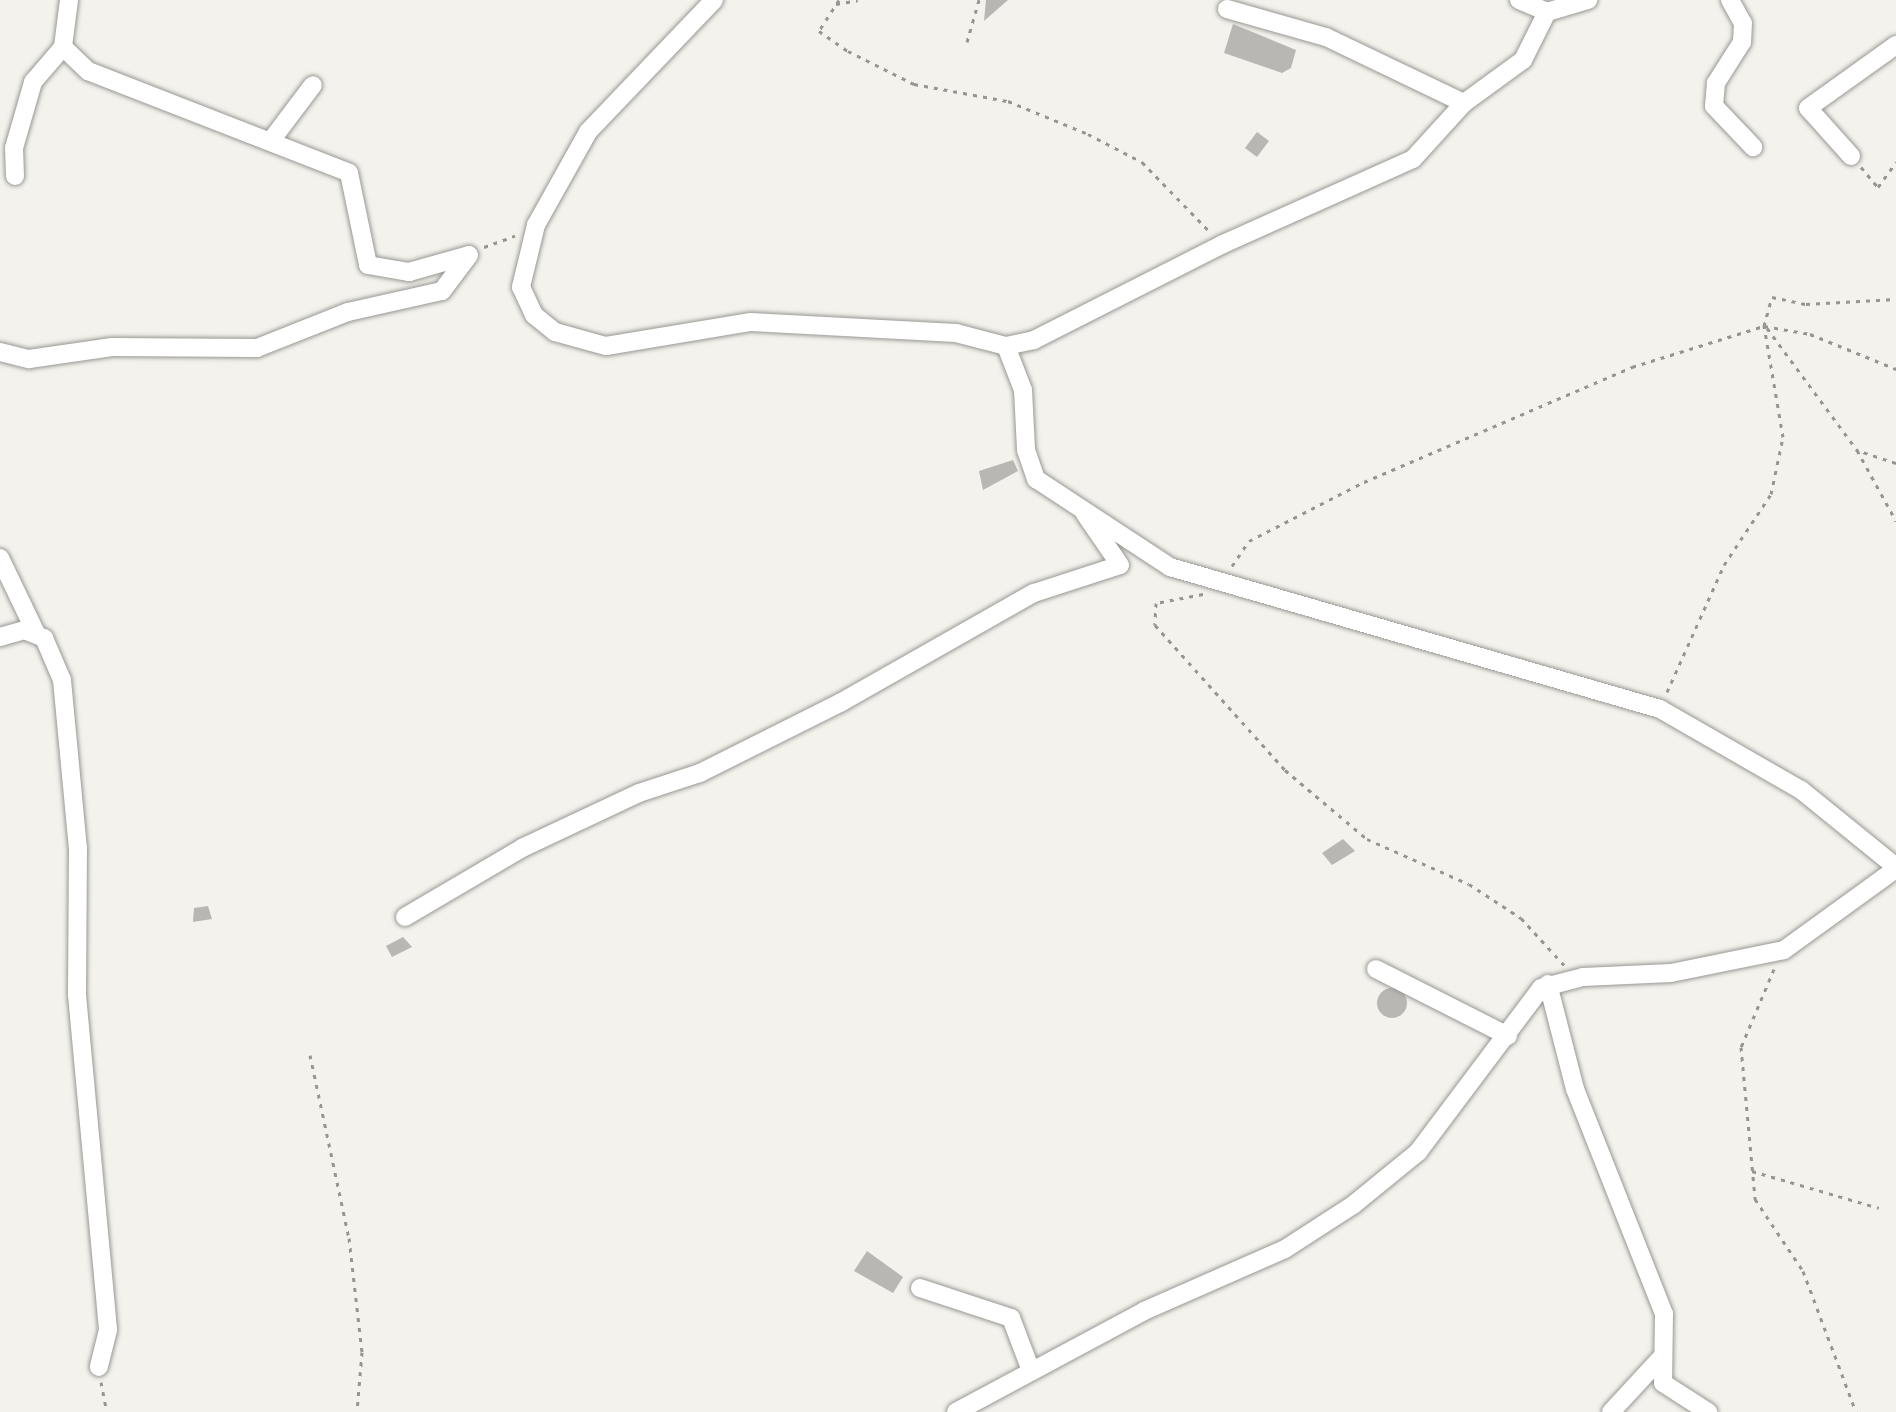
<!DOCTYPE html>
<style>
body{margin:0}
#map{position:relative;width:1896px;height:1412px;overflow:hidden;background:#f3f2ed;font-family:"Source Sans 3",sans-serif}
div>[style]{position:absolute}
.building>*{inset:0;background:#b9b7b3;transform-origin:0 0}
.round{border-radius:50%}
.path>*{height:3px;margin-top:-1.5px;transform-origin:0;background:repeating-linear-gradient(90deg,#969591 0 4px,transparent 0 10px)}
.roads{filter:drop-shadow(0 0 2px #999793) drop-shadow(0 0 2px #999793)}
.minor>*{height:18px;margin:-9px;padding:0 9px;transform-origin:9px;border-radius:9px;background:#fff}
span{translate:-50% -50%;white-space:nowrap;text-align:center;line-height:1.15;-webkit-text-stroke:6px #fff;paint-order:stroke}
</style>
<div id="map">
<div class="building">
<div style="clip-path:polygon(986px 0,1008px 0,984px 21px)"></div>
<div style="clip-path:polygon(1233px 24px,1296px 50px,1291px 68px,1282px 73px,1224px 53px)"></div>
<div style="left:1257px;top:132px;width:15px;height:20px;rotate:37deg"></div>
<div style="clip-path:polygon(1013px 460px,1018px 471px,983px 490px,979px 471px)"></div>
<div style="clip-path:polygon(1343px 839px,1355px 851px,1332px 865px,1322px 853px)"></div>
<div style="clip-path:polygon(208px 906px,212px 919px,193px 922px,194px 908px)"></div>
<div style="clip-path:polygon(403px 937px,412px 947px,392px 957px,386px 946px)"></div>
<div class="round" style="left:1377px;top:988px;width:30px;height:30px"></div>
<div style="clip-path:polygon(867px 1251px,903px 1277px,893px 1293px,854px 1271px)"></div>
</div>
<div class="path">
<div style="left:839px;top:0;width:37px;rotate:123deg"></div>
<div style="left:819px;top:31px;width:35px;rotate:35deg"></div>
<div style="left:848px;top:51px;width:74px;rotate:26.6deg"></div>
<div style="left:914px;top:84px;width:96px;rotate:10.3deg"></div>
<div style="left:1008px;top:101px;width:87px;rotate:22.4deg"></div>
<div style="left:1088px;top:134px;width:61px;rotate:27.4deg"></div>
<div style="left:1142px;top:162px;width:99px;rotate:45.8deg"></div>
<div style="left:836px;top:4px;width:22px;rotate:-10deg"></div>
<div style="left:967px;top:42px;width:44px;rotate:-74.1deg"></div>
<div style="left:1861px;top:167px;width:26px;rotate:50deg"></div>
<div style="left:1878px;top:187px;width:31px;rotate:-54deg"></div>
<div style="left:484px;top:247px;width:33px;rotate:-20deg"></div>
<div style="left:1764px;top:326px;width:47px;rotate:9.9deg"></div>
<div style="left:1810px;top:334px;width:93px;rotate:22.1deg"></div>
<div style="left:1767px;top:328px;width:152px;rotate:53.6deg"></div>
<div style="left:1896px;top:463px;width:41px;rotate:-161.6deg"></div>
<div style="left:1857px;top:450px;width:81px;rotate:61.2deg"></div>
<div style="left:1232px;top:566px;width:30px;rotate:-56deg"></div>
<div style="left:1249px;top:541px;width:129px;rotate:-27.2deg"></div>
<div style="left:1364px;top:482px;width:292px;rotate:-23.2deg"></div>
<div style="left:1632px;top:367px;width:138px;rotate:-17.3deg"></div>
<div style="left:1764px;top:326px;width:30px;rotate:-75deg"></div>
<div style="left:1772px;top:297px;width:35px;rotate:12deg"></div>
<div style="left:1806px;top:304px;width:90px;rotate:-3.2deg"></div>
<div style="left:1203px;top:594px;width:48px;rotate:169.2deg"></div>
<div style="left:1156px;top:603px;width:22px;rotate:93deg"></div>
<div style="left:1155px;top:625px;width:195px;rotate:48.1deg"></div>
<div style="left:1285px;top:770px;width:107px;rotate:40.1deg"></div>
<div style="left:1367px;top:839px;width:111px;rotate:23.8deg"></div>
<div style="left:1469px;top:884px;width:62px;rotate:33.2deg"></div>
<div style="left:1521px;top:918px;width:64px;rotate:47.5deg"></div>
<div style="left:1667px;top:692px;width:139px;rotate:-65.8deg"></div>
<div style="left:1724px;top:565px;width:85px;rotate:-56.5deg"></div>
<div style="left:1771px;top:494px;width:58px;rotate:-78.1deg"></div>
<div style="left:1783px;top:437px;width:113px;rotate:-99.7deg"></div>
<div style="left:1774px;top:969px;width:85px;rotate:112.9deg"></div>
<div style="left:1741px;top:1047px;width:153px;rotate:84.7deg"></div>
<div style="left:1755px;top:1199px;width:87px;rotate:56.3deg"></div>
<div style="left:1803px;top:1271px;width:151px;rotate:69.4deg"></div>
<div style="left:310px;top:1055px;width:187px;rotate:78deg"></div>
<div style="left:349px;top:1238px;width:115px;rotate:83.5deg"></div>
<div style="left:362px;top:1352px;width:60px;rotate:94.8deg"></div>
<div style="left:1752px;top:1171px;width:132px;rotate:16.2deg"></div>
<div style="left:101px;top:1382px;width:31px;rotate:79deg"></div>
</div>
<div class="roads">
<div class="minor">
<div style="left:69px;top:0;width:47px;rotate:97.3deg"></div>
<div style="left:63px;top:47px;width:35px;rotate:44deg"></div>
<div style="left:88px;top:71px;width:280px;rotate:21.3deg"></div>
<div style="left:349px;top:173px;width:94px;rotate:78.3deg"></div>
<div style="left:368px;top:265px;width:42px;rotate:9.7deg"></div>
<div style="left:409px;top:272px;width:62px;rotate:-15.8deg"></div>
<div style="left:714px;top:0;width:182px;rotate:133.7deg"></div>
<div style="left:588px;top:132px;width:107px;rotate:119.2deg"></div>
<div style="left:536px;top:225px;width:64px;rotate:103.6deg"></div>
<div style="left:521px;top:287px;width:31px;rotate:65deg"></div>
<div style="left:534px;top:315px;width:27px;rotate:39deg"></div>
<div style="left:555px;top:332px;width:53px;rotate:15.4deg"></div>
<div style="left:606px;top:346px;width:147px;rotate:-9.4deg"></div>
<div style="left:751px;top:322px;width:205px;rotate:3.1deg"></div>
<div style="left:956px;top:333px;width:52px;rotate:14.6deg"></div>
<div style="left:1006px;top:346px;width:29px;rotate:-12deg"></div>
<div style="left:1034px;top:340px;width:212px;rotate:-26.9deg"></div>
<div style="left:1223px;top:244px;width:208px;rotate:-24.1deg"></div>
<div style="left:1413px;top:159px;width:76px;rotate:-47.7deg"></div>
<div style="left:1464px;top:103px;width:73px;rotate:-36.1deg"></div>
<div style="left:1523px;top:60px;width:54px;rotate:-63.4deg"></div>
<div style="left:1519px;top:0;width:30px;rotate:23deg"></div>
<div style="left:1547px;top:12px;width:43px;rotate:-16.3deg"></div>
<div style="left:1730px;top:0;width:26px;rotate:61deg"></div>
<div style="left:1743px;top:23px;width:19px;rotate:93deg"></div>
<div style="left:1742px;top:42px;width:49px;rotate:122.4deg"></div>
<div style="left:1716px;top:83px;width:23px;rotate:95deg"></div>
<div style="left:1714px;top:106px;width:57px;rotate:46.4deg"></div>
<div style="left:1227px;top:9px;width:103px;rotate:15.8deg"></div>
<div style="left:1326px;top:37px;width:153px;rotate:25.6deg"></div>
<div style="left:273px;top:138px;width:66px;rotate:-53deg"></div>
<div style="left:1851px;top:156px;width:64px;rotate:-131.9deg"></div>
<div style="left:1808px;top:108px;width:108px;rotate:-35.6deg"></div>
<div style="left:15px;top:176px;width:28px;rotate:-92deg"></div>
<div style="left:14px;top:148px;width:69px;rotate:-73.9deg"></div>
<div style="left:33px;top:82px;width:46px;rotate:-49.4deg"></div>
<div style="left:1006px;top:346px;width:47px;rotate:68.9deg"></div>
<div style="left:1023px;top:390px;width:60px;rotate:87.1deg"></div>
<div style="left:1026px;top:450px;width:31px;rotate:71deg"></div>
<div style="left:1036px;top:479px;width:160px;rotate:33.3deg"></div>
<div style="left:1170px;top:567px;width:510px;rotate:16.16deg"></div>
<div style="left:1660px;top:709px;width:163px;rotate:29.9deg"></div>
<div style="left:1801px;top:790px;width:122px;rotate:39deg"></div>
<div style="left:0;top:352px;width:30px;rotate:14deg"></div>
<div style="left:29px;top:359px;width:84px;rotate:-8.2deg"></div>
<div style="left:112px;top:347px;width:145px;rotate:0.4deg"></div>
<div style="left:257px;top:348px;width:98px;rotate:-21.6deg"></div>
<div style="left:348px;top:312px;width:96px;rotate:-12.6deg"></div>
<div style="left:442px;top:291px;width:45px;rotate:-53.1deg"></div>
<div style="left:0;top:558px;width:83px;rotate:64.4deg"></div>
<div style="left:0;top:637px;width:25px;rotate:-16deg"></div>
<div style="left:24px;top:630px;width:22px;rotate:22deg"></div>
<div style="left:44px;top:638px;width:46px;rotate:66.8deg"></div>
<div style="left:62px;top:680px;width:169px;rotate:84.6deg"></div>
<div style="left:78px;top:848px;width:147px;rotate:90.4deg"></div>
<div style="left:77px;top:995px;width:336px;rotate:84.7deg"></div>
<div style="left:108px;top:1330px;width:38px;rotate:104deg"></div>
<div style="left:405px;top:917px;width:136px;rotate:-30.5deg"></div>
<div style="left:522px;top:848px;width:129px;rotate:-25.2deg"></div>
<div style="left:639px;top:793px;width:64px;rotate:-18.2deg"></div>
<div style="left:700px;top:773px;width:157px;rotate:-26.6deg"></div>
<div style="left:840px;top:703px;width:223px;rotate:-29.6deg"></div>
<div style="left:1034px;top:593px;width:90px;rotate:-18deg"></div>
<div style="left:1120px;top:565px;width:62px;rotate:-124.5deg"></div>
<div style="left:1376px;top:969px;width:148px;rotate:26.9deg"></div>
<div style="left:1548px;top:984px;width:108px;rotate:75.6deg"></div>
<div style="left:1575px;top:1089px;width:242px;rotate:68.4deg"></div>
<div style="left:1664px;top:1314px;width:69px;rotate:90.8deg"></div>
<div style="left:1663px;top:1383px;width:54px;rotate:32.8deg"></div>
<div style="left:920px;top:1288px;width:96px;rotate:18.2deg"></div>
<div style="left:1011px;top:1318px;width:53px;rotate:69.2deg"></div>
<div style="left:956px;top:1412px;width:213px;rotate:-28.2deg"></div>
<div style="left:1144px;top:1311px;width:154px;rotate:-23.7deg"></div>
<div style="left:1285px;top:1249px;width:81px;rotate:-32.9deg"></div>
<div style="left:1353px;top:1205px;width:84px;rotate:-39.2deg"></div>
<div style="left:1418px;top:1152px;width:205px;rotate:-53.1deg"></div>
<div style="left:1541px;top:988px;width:43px;rotate:-14.7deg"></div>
<div style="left:1583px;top:977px;width:88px;rotate:-2.6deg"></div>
<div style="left:1671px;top:973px;width:115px;rotate:-11.5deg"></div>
<div style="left:1784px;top:950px;width:138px;rotate:-35.9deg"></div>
<div style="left:1611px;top:1412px;width:75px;rotate:-47.2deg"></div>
</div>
</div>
</div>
